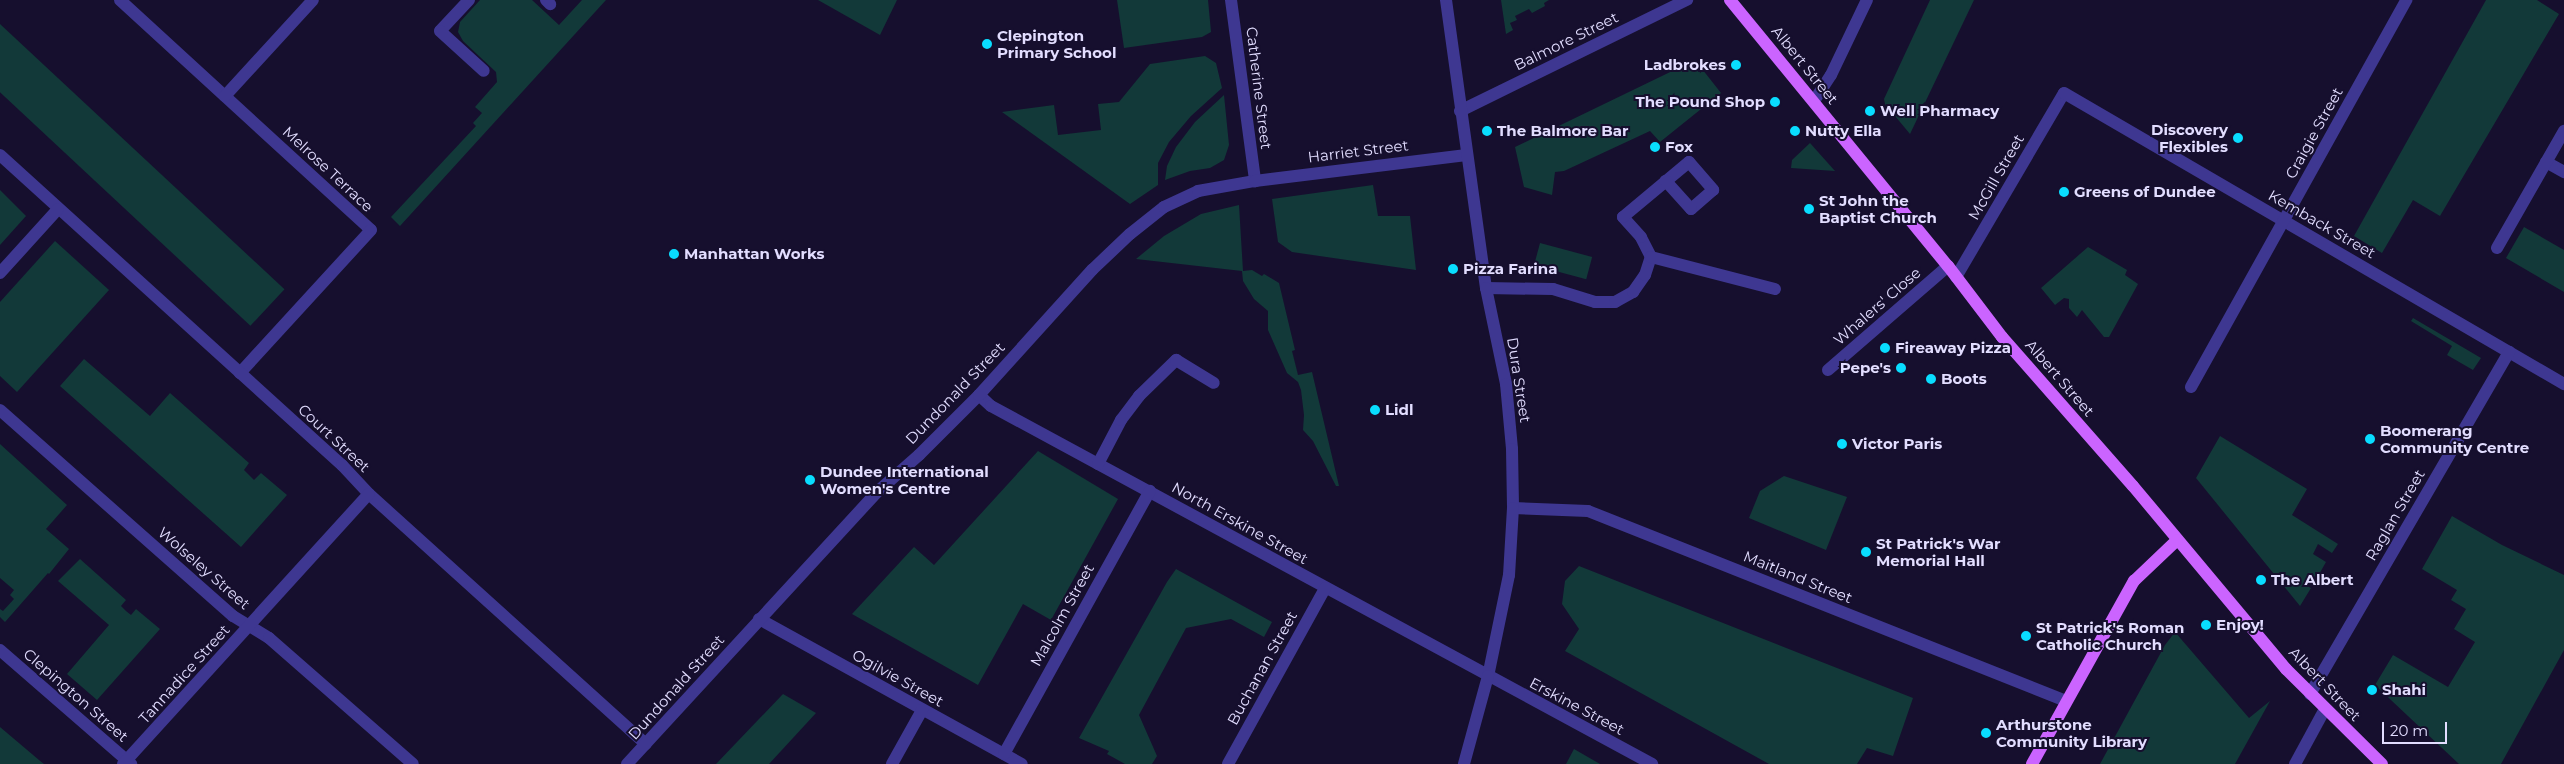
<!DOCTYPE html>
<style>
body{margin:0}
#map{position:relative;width:2564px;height:764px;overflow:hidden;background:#160f2e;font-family:Montserrat,sans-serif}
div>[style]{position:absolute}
.green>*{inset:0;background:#123939;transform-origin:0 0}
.minor>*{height:12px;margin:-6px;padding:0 6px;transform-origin:6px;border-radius:6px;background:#3e3791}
.tertiary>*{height:12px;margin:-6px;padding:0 6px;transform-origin:6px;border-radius:6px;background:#3e3791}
.primary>*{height:12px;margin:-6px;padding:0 6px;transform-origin:6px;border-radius:6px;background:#cb64ff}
.dots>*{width:14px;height:14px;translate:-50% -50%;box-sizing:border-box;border:2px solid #160f2e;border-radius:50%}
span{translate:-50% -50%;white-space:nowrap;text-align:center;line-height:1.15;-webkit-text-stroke:4px #160f2e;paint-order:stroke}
.poi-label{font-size:15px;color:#e2ddff;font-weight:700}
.left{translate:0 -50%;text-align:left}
.right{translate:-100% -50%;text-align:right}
.street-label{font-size:15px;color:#e2ddff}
.scale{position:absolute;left:2382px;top:722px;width:65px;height:22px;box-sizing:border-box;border:2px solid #e2ddff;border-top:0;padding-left:6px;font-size:15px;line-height:18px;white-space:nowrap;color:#e2ddff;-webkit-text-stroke:4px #160f2e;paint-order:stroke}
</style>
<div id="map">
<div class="green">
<div style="clip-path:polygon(480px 0,532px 0,559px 25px,582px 0,606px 0,400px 226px,391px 217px,476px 126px,473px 123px,482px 113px,475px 107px,497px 82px,496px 72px,463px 41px,458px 32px,460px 22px)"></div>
<div style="clip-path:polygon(818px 0,897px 0,880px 35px)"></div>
<div style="clip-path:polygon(1117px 0,1208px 0,1211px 32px,1202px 37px,1124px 48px)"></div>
<div style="clip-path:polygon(1501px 0,1549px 0,1544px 3px,1545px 6px,1532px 13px,1529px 9px,1515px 16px,1517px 20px,1510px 23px,1513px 30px,1506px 34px)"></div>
<div style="clip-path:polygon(1930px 0,1974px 0,1910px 134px,1885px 104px,1884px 99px)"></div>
<div style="clip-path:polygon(2486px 0,2537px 0,2559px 14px,2440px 216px,2413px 200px,2382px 253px,2354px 236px)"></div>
<div style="left:0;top:24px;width:389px;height:50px;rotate:43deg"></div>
<div style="clip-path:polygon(1205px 56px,1216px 63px,1222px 88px,1191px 116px,1169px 142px,1158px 163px,1158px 185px,1130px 204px,1002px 112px,1054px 105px,1058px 135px,1101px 130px,1098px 104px,1119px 102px,1150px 64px)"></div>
<div style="clip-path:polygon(1695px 60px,1721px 93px,1660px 142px,1650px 131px,1564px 171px,1555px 172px,1552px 195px,1524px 187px,1515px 147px)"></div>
<div style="clip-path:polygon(1224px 95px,1229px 145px,1224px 160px,1210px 168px,1190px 171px,1165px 180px,1167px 166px,1176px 147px,1195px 122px)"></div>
<div style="clip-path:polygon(1810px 143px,1835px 171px,1791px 168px,1792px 160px)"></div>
<div style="clip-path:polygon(1373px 185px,1378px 216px,1410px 216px,1416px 270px,1292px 252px,1278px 242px,1272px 199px)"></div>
<div style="clip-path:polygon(0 190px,26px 216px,0 245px)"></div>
<div style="clip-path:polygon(1239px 205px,1243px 271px,1252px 270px,1262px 276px,1264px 274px,1279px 283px,1295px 350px,1292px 351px,1298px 375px,1312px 372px,1339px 486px,1336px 486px,1313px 441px,1303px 430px,1304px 415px,1301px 390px,1298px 382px,1287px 373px,1268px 330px,1268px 311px,1254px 299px,1243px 281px,1242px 271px,1136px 259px,1164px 236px,1201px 214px)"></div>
<div style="clip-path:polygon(2524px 227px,2564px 250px,2564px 292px,2506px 258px)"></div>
<div style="clip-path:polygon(55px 241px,109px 290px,17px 392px,0 376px,0 302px)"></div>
<div style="left:1540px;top:243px;width:54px;height:23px;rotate:15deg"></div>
<div style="clip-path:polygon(2088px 247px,2127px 270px,2125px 275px,2138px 284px,2109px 337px,2104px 337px,2082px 310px,2077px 317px,2069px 308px,2069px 299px,2064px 298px,2055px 305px,2041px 288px)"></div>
<div style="clip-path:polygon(2413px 318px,2481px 358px,2473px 370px,2447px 355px,2452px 346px,2411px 321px)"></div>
<div style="clip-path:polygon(84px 359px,150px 416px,170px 393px,249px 463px,244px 470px,254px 480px,261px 473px,287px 495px,241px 547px,60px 386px)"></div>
<div style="clip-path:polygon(2220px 436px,2307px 489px,2292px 515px,2338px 544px,2332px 553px,2318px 544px,2313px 554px,2326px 562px,2317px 578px,2311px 575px,2305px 585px,2311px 588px,2300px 606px,2196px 478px)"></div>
<div style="clip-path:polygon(0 444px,67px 505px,46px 529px,69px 549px,49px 574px,48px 573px,5px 622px,0 617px,0 609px,3px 611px,14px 599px,10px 595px,14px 590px,0 578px)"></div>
<div style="clip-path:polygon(1038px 451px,1118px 499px,1051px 620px,1023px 604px,978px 685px,852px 614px,914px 547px,934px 565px)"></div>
<div style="clip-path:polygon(1784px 476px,1847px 497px,1826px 550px,1749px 518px,1760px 491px)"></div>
<div style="clip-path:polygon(2452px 516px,2502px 545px,2564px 575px,2564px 650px,2501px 764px,2459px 764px,2375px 685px,2393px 655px,2448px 687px,2475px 642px,2454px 629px,2466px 609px,2451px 600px,2457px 590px,2422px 569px)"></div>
<div style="clip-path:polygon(80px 559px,126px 600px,121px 606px,126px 611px,131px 615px,136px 609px,160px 629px,97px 700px,67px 674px,109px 625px,58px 581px)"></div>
<div style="clip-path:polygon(1579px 566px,1913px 698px,1893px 756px,1867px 748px,1857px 764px,1769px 764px,1565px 651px,1579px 629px,1562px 604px,1565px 581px)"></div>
<div style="clip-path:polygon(1176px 569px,1272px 622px,1264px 637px,1231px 619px,1186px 628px,1139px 715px,1157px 756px,1152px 764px,1125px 764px,1107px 754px,1109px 751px,1079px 738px,1167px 582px)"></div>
<div style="clip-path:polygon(2175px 632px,2249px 718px,2270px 701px,2235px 764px,2100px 764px,2165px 645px)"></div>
<div style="clip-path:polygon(783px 694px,816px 713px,769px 764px,716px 764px)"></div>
<div style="clip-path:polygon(0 727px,39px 760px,44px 764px,0 764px)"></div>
<div style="clip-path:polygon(1574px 749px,1600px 764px,1566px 764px)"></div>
</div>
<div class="minor">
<div style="left:120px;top:0;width:340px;rotate:42.5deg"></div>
<div style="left:371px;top:230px;width:194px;rotate:132.5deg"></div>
<div style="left:469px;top:0;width:42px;rotate:133.1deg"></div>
<div style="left:440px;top:31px;width:59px;rotate:42.3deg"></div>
<div style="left:546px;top:0;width:6px;rotate:45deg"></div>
<div style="left:1231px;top:0;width:183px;rotate:82.4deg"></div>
<div style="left:225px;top:96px;width:130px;rotate:-47.5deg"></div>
<div style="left:1814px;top:101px;width:31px;rotate:-57deg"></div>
<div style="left:1831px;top:75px;width:83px;rotate:-64.4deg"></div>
<div style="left:1460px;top:111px;width:253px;rotate:-26.1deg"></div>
<div style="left:0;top:155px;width:462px;rotate:42.2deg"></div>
<div style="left:342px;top:465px;width:40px;rotate:47deg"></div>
<div style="left:369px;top:494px;width:373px;rotate:42.1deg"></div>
<div style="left:2546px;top:162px;width:21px;rotate:29deg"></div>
<div style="left:2497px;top:248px;width:135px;rotate:-60.2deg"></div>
<div style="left:1651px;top:257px;width:22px;rotate:-117deg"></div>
<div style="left:1641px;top:237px;width:27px;rotate:-132deg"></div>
<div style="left:1623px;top:217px;width:86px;rotate:-39.8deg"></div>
<div style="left:1689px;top:162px;width:37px;rotate:49deg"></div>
<div style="left:1713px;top:190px;width:29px;rotate:139deg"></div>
<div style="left:1691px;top:209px;width:38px;rotate:-132deg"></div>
<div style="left:0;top:273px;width:86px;rotate:-47.8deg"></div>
<div style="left:1956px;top:277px;width:213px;rotate:-59.6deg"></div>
<div style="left:2064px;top:93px;width:579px;rotate:30.2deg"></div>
<div style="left:1486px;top:288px;width:67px;rotate:0.9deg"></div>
<div style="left:1553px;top:289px;width:44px;rotate:17.2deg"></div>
<div style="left:1595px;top:302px;width:20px"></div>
<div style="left:1615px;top:302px;width:21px;rotate:-29deg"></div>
<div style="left:1633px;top:292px;width:21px;rotate:-55deg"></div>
<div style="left:1645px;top:275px;width:19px;rotate:-72deg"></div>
<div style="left:1651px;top:257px;width:128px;rotate:14.5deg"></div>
<div style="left:1828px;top:370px;width:159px;rotate:-40.9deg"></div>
<div style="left:2191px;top:387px;width:443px;rotate:-60.9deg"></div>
<div style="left:979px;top:395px;width:16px;rotate:43deg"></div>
<div style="left:991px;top:406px;width:752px;rotate:28.44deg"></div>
<div style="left:0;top:410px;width:311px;rotate:41.5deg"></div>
<div style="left:233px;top:616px;width:42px;rotate:31.4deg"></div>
<div style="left:269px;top:638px;width:191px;rotate:41.2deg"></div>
<div style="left:1098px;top:464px;width:50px;rotate:-62.4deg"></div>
<div style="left:1121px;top:420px;width:30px;rotate:-53deg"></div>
<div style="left:1139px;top:396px;width:52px;rotate:-44.2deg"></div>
<div style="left:1176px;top:360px;width:44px;rotate:31.2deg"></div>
<div style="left:1513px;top:508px;width:75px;rotate:2.3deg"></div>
<div style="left:1588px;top:511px;width:514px;rotate:21.68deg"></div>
<div style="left:759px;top:619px;width:300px;rotate:28.9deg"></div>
<div style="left:0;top:650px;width:174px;rotate:41deg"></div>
<div style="left:2310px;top:694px;width:396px;rotate:-59.8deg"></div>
<div style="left:1004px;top:754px;width:301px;rotate:-61deg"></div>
<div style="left:123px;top:764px;width:365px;rotate:-47.7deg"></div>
<div style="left:627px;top:764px;width:369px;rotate:-47.4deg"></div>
<div style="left:877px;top:492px;width:56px;rotate:-41.4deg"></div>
<div style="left:919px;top:455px;width:85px;rotate:-45deg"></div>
<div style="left:979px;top:395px;width:169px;rotate:-47.9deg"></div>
<div style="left:1092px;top:270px;width:52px;rotate:-43.5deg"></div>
<div style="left:1130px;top:234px;width:43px;rotate:-38.5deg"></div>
<div style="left:1164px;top:207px;width:38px;rotate:-25deg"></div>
<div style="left:1198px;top:191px;width:58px;rotate:-10deg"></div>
<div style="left:1255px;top:181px;width:213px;rotate:-7deg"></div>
<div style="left:892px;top:764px;width:62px;rotate:-60.9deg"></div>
<div style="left:1228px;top:764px;width:201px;rotate:-61.1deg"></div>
<div style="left:2295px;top:764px;width:63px;rotate:-61.4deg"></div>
</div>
<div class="tertiary">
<div style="left:1446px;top:0;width:291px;rotate:82.1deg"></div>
<div style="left:1486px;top:288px;width:98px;rotate:78.2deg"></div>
<div style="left:1506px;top:384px;width:65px;rotate:84.7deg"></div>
<div style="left:1512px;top:449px;width:59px;rotate:89deg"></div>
<div style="left:1513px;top:508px;width:67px;rotate:93.4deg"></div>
<div style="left:1509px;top:575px;width:103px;rotate:101.7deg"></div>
<div style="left:1488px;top:676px;width:91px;rotate:105.3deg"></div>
</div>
<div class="primary">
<div style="left:1730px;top:0;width:344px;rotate:50.7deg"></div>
<div style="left:1948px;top:266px;width:89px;rotate:52.7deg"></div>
<div style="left:2002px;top:337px;width:198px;rotate:48.7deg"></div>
<div style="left:2133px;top:486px;width:239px;rotate:50.1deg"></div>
<div style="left:2286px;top:669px;width:135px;rotate:44.7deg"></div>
<div style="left:2032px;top:764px;width:210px;rotate:-60.9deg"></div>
<div style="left:2134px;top:581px;width:59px;rotate:-43.6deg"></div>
</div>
<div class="dots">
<div style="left:987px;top:44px;background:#09ddff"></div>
<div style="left:1736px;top:65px;background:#09ddff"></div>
<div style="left:1775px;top:102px;background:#09ddff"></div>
<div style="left:1870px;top:111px;background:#09ddff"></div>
<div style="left:1487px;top:131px;background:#09ddff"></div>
<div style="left:1795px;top:131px;background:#09ddff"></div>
<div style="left:2238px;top:138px;background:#09ddff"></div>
<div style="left:1655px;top:147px;background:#09ddff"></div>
<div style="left:2064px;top:192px;background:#09ddff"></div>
<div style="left:1809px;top:209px;background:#09ddff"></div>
<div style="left:674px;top:254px;background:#09ddff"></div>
<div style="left:1453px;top:269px;background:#09ddff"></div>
<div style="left:1885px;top:348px;background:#09ddff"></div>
<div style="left:1901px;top:368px;background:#09ddff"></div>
<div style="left:1931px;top:379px;background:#09ddff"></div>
<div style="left:1375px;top:410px;background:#09ddff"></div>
<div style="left:2370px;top:439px;background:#09ddff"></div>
<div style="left:1842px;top:444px;background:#09ddff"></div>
<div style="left:810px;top:480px;background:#09ddff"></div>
<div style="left:1866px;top:552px;background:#09ddff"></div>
<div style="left:2261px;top:580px;background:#09ddff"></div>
<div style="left:2206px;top:625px;background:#09ddff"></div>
<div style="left:2026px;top:636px;background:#09ddff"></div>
<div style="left:2372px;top:690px;background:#09ddff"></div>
<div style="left:1986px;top:733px;background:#09ddff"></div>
</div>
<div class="poi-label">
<span class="left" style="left:997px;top:44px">Clepington<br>Primary School</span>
<span class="right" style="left:1726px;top:65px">Ladbrokes</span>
<span class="right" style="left:1765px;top:102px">The Pound Shop</span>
<span class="left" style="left:1880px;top:111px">Well Pharmacy</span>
<span class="right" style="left:2228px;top:138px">Discovery<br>Flexibles</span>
<span class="left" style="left:1497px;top:131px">The Balmore Bar</span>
<span class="left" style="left:1805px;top:131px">Nutty Ella</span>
<span class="left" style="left:1665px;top:147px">Fox</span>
<span class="left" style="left:2074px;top:192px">Greens of Dundee</span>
<span class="left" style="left:1819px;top:209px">St John the<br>Baptist Church</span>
<span class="left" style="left:684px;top:254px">Manhattan Works</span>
<span class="left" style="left:1463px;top:269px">Pizza Farina</span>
<span class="left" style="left:1895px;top:348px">Fireaway Pizza</span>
<span class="right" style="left:1891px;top:368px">Pepe's</span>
<span class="left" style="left:1941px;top:379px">Boots</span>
<span class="left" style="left:1385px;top:410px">Lidl</span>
<span class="left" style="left:2380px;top:439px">Boomerang<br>Community Centre</span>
<span class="left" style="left:1852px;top:444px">Victor Paris</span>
<span class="left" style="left:820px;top:480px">Dundee International<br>Women's Centre</span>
<span class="left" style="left:1876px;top:552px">St Patrick's War<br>Memorial Hall</span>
<span class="left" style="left:2271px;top:580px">The Albert</span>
<span class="left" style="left:2216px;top:625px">Enjoy!</span>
<span class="left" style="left:2036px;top:636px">St Patrick's Roman<br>Catholic Church</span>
<span class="left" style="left:2382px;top:690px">Shahi</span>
<span class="left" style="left:1996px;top:733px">Arthurstone<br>Community Library</span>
</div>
<div class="street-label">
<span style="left:1566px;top:41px;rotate:-26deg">Balmore Street</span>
<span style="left:1805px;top:65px;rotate:51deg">Albert Street</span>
<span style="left:1259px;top:88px;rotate:83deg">Catherine Street</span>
<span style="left:2314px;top:133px;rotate:-61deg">Craigie Street</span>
<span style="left:1358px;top:151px;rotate:-7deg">Harriet Street</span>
<span style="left:328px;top:169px;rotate:43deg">Melrose Terrace</span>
<span style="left:1996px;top:177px;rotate:-60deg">McGill Street</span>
<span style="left:2322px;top:224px;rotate:30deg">Kemback Street</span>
<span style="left:1877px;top:306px;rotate:-41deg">Whalers' Close</span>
<span style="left:2060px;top:378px;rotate:49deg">Albert Street</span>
<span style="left:1519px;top:380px;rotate:81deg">Dura Street</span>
<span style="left:955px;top:393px;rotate:-46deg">Dundonald Street</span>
<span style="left:334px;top:438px;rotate:43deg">Court Street</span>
<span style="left:2395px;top:515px;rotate:-60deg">Raglan Street</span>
<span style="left:1240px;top:523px;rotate:29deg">North Erskine Street</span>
<span style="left:204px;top:568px;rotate:41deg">Wolseley Street</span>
<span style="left:1798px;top:577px;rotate:22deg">Maitland Street</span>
<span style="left:1062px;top:615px;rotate:-61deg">Malcolm Street</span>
<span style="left:1262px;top:668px;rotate:-61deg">Buchanan Street</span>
<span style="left:184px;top:674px;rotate:-48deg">Tannadice Street</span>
<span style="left:898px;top:678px;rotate:29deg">Ogilvie Street</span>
<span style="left:2325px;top:684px;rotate:46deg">Albert Street</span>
<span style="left:676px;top:687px;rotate:-48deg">Dundonald Street</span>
<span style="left:76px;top:695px;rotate:41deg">Clepington Street</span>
<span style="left:1577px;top:706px;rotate:28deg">Erskine Street</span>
</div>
<div class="scale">20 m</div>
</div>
